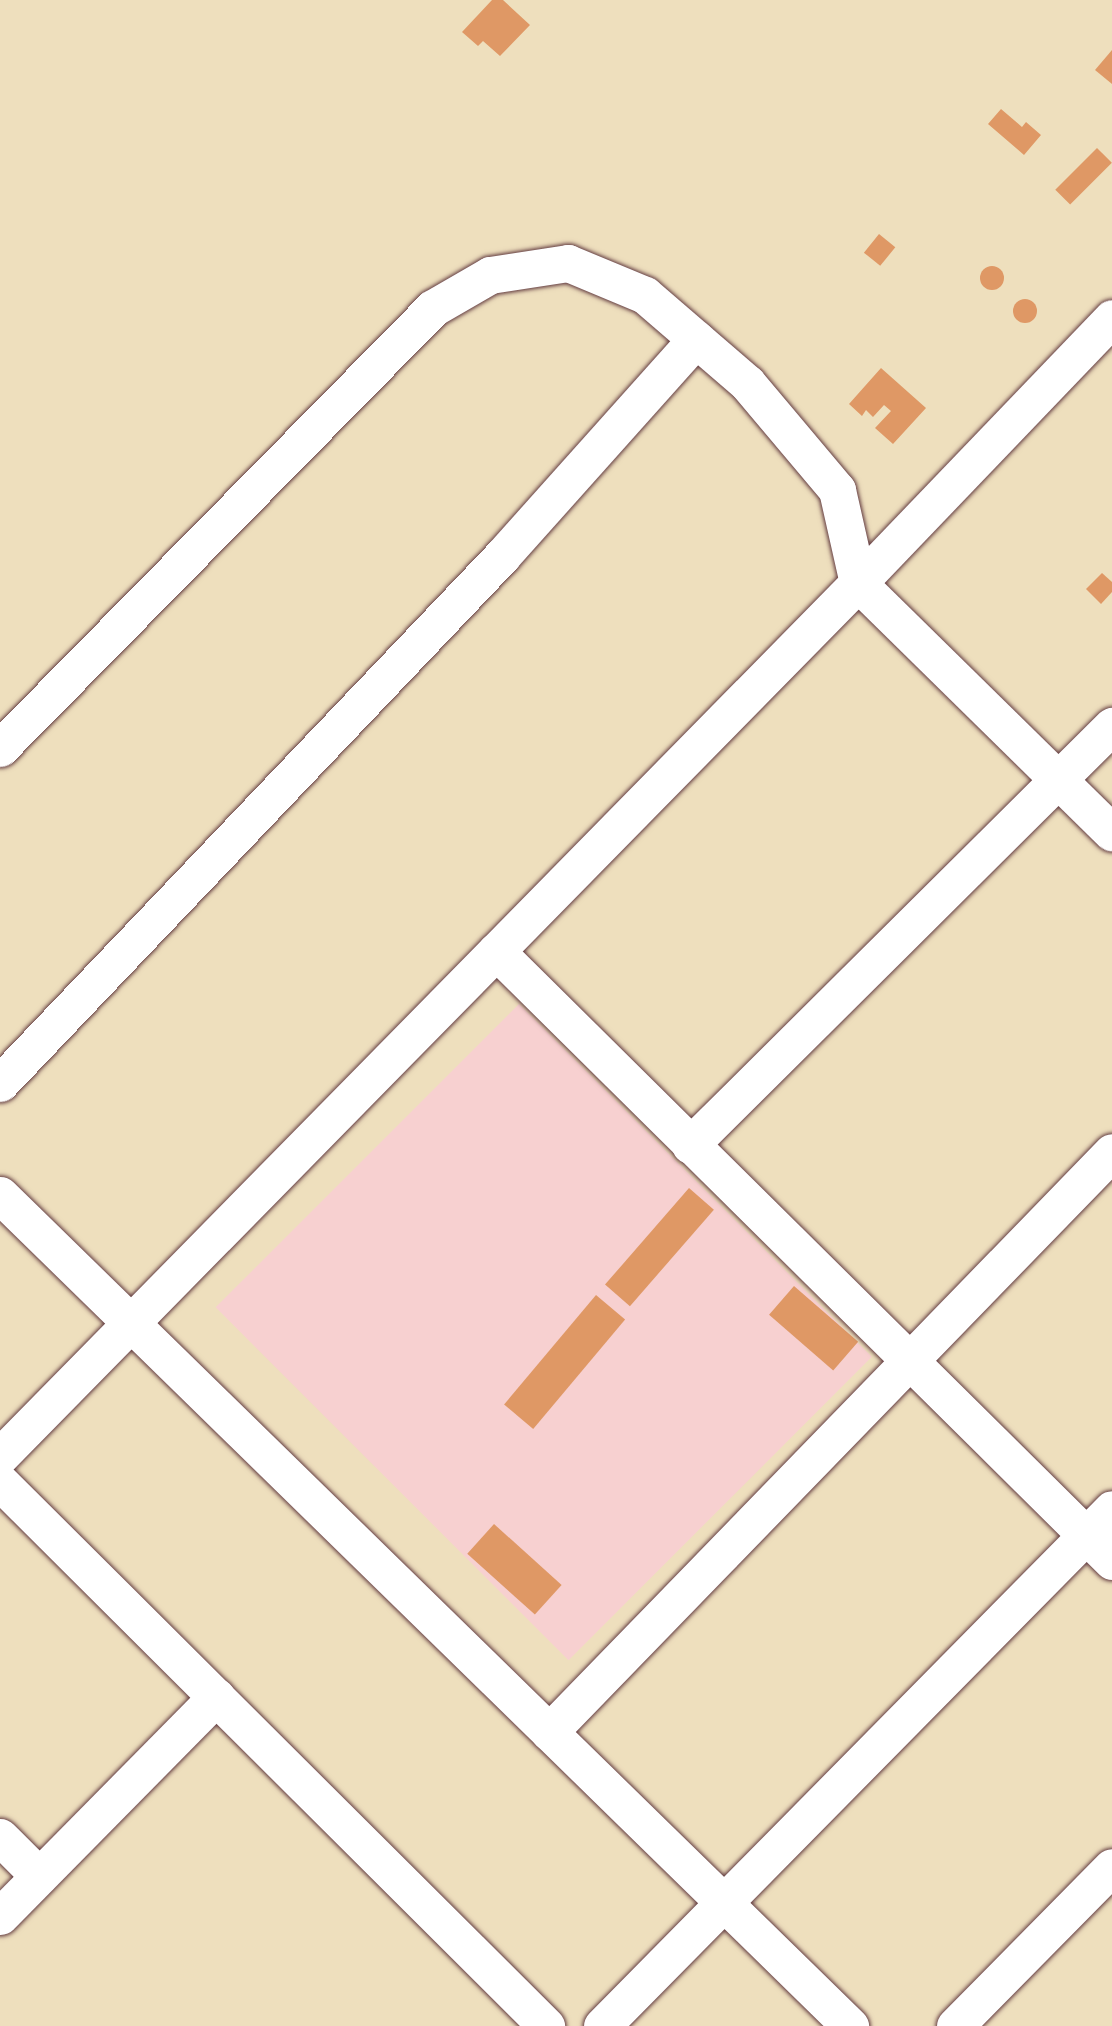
<!DOCTYPE html>
<style>
body{margin:0}
#map{position:relative;width:1112px;height:2026px;overflow:hidden;background:#eedfbd;font-family:"IM FELL DW Pica",serif}
div>[style]{position:absolute}
.built>*{inset:0;background:#f7d0d0;transform-origin:0 0}
.building>*{inset:0;background:#df9865;transform-origin:0 0}
.round{border-radius:50%}
.roads{filter:drop-shadow(0 0 2px #633c41) drop-shadow(0 0 2px #633c41)}
.minor>*{height:37px;margin:-18.5px;padding:0 18.5px;transform-origin:18.5px;border-radius:18.5px;background:#fff}
span{translate:-50% -50%;white-space:nowrap;text-align:center;line-height:1.15;-webkit-text-stroke:6px #fcf5e5;paint-order:stroke}
</style>
<div id="map">
<div class="built">
<div style="left:519px;top:1004px;width:499px;height:429px;rotate:45deg"></div>
</div>
<div class="building">
<div style="clip-path:polygon(492px 0,503px 0,530px 25px,500px 56px,483px 41px,478px 46px,462px 32px)"></div>
<div style="clip-path:polygon(1112px 50px,1112px 84px,1095px 70px)"></div>
<div style="clip-path:polygon(1001px 109px,1022px 127px,1026px 122px,1041px 135px,1024px 155px,988px 124px)"></div>
<div style="left:1097px;top:148px;width:21px;height:59px;rotate:45deg"></div>
<div style="left:879px;top:234px;width:21px;height:24px;rotate:39deg"></div>
<div class="round" style="left:980px;top:266px;width:24px;height:24px"></div>
<div class="round" style="left:1013px;top:299px;width:24px;height:24px"></div>
<div style="clip-path:polygon(881px 368px,926px 408px,893px 444px,875px 428px,891px 411px,884px 405px,873px 417px,866px 410px,862px 416px,849px 404px)"></div>
<div style="clip-path:polygon(1102px 573px,1112px 582px,1112px 592px,1101px 604px,1086px 589px)"></div>
<div style="left:689px;top:1188px;width:33px;height:128px;rotate:41deg"></div>
<div style="left:794px;top:1286px;width:85px;height:38px;rotate:41deg"></div>
<div style="left:596px;top:1295px;width:38px;height:143px;rotate:40deg"></div>
<div style="left:494px;top:1524px;width:91px;height:40px;rotate:42deg"></div>
</div>
<div class="roads">
<div class="minor">
<div style="left:0;top:748px;width:617px;rotate:-45.46deg"></div>
<div style="left:433px;top:308px;width:66px;rotate:-30.1deg"></div>
<div style="left:490px;top:275px;width:79px;rotate:-8.7deg"></div>
<div style="left:568px;top:263px;width:83px;rotate:22.6deg"></div>
<div style="left:645px;top:295px;width:135px;rotate:40.8deg"></div>
<div style="left:747px;top:383px;width:140px;rotate:49.9deg"></div>
<div style="left:837px;top:490px;width:95px;rotate:77.3deg"></div>
<div style="left:858px;top:583px;width:356px;rotate:44.5deg"></div>
<div style="left:496px;top:951px;width:867px;rotate:44.72deg"></div>
<div style="left:0;top:1083px;width:728px;rotate:-46.39deg"></div>
<div style="left:502px;top:556px;width:291px;rotate:-48.2deg"></div>
<div style="left:690px;top:1145px;width:595px;rotate:-44.8deg"></div>
<div style="left:0;top:1195px;width:1189px;rotate:44.35deg"></div>
<div style="left:0;top:1456px;width:1224px;rotate:-45.5deg"></div>
<div style="left:858px;top:583px;width:367px;rotate:-46.2deg"></div>
<div style="left:0;top:1482px;width:771px;rotate:44.89deg"></div>
<div style="left:549px;top:1732px;width:808px;rotate:-45.85deg"></div>
<div style="left:0;top:1837px;width:55px;rotate:45deg"></div>
<div style="left:0;top:1916px;width:308px;rotate:-45.4deg"></div>
<div style="left:602px;top:2026px;width:726px;rotate:-45.39deg"></div>
<div style="left:955px;top:2026px;width:223px;rotate:-45.4deg"></div>
</div>
</div>
</div>
